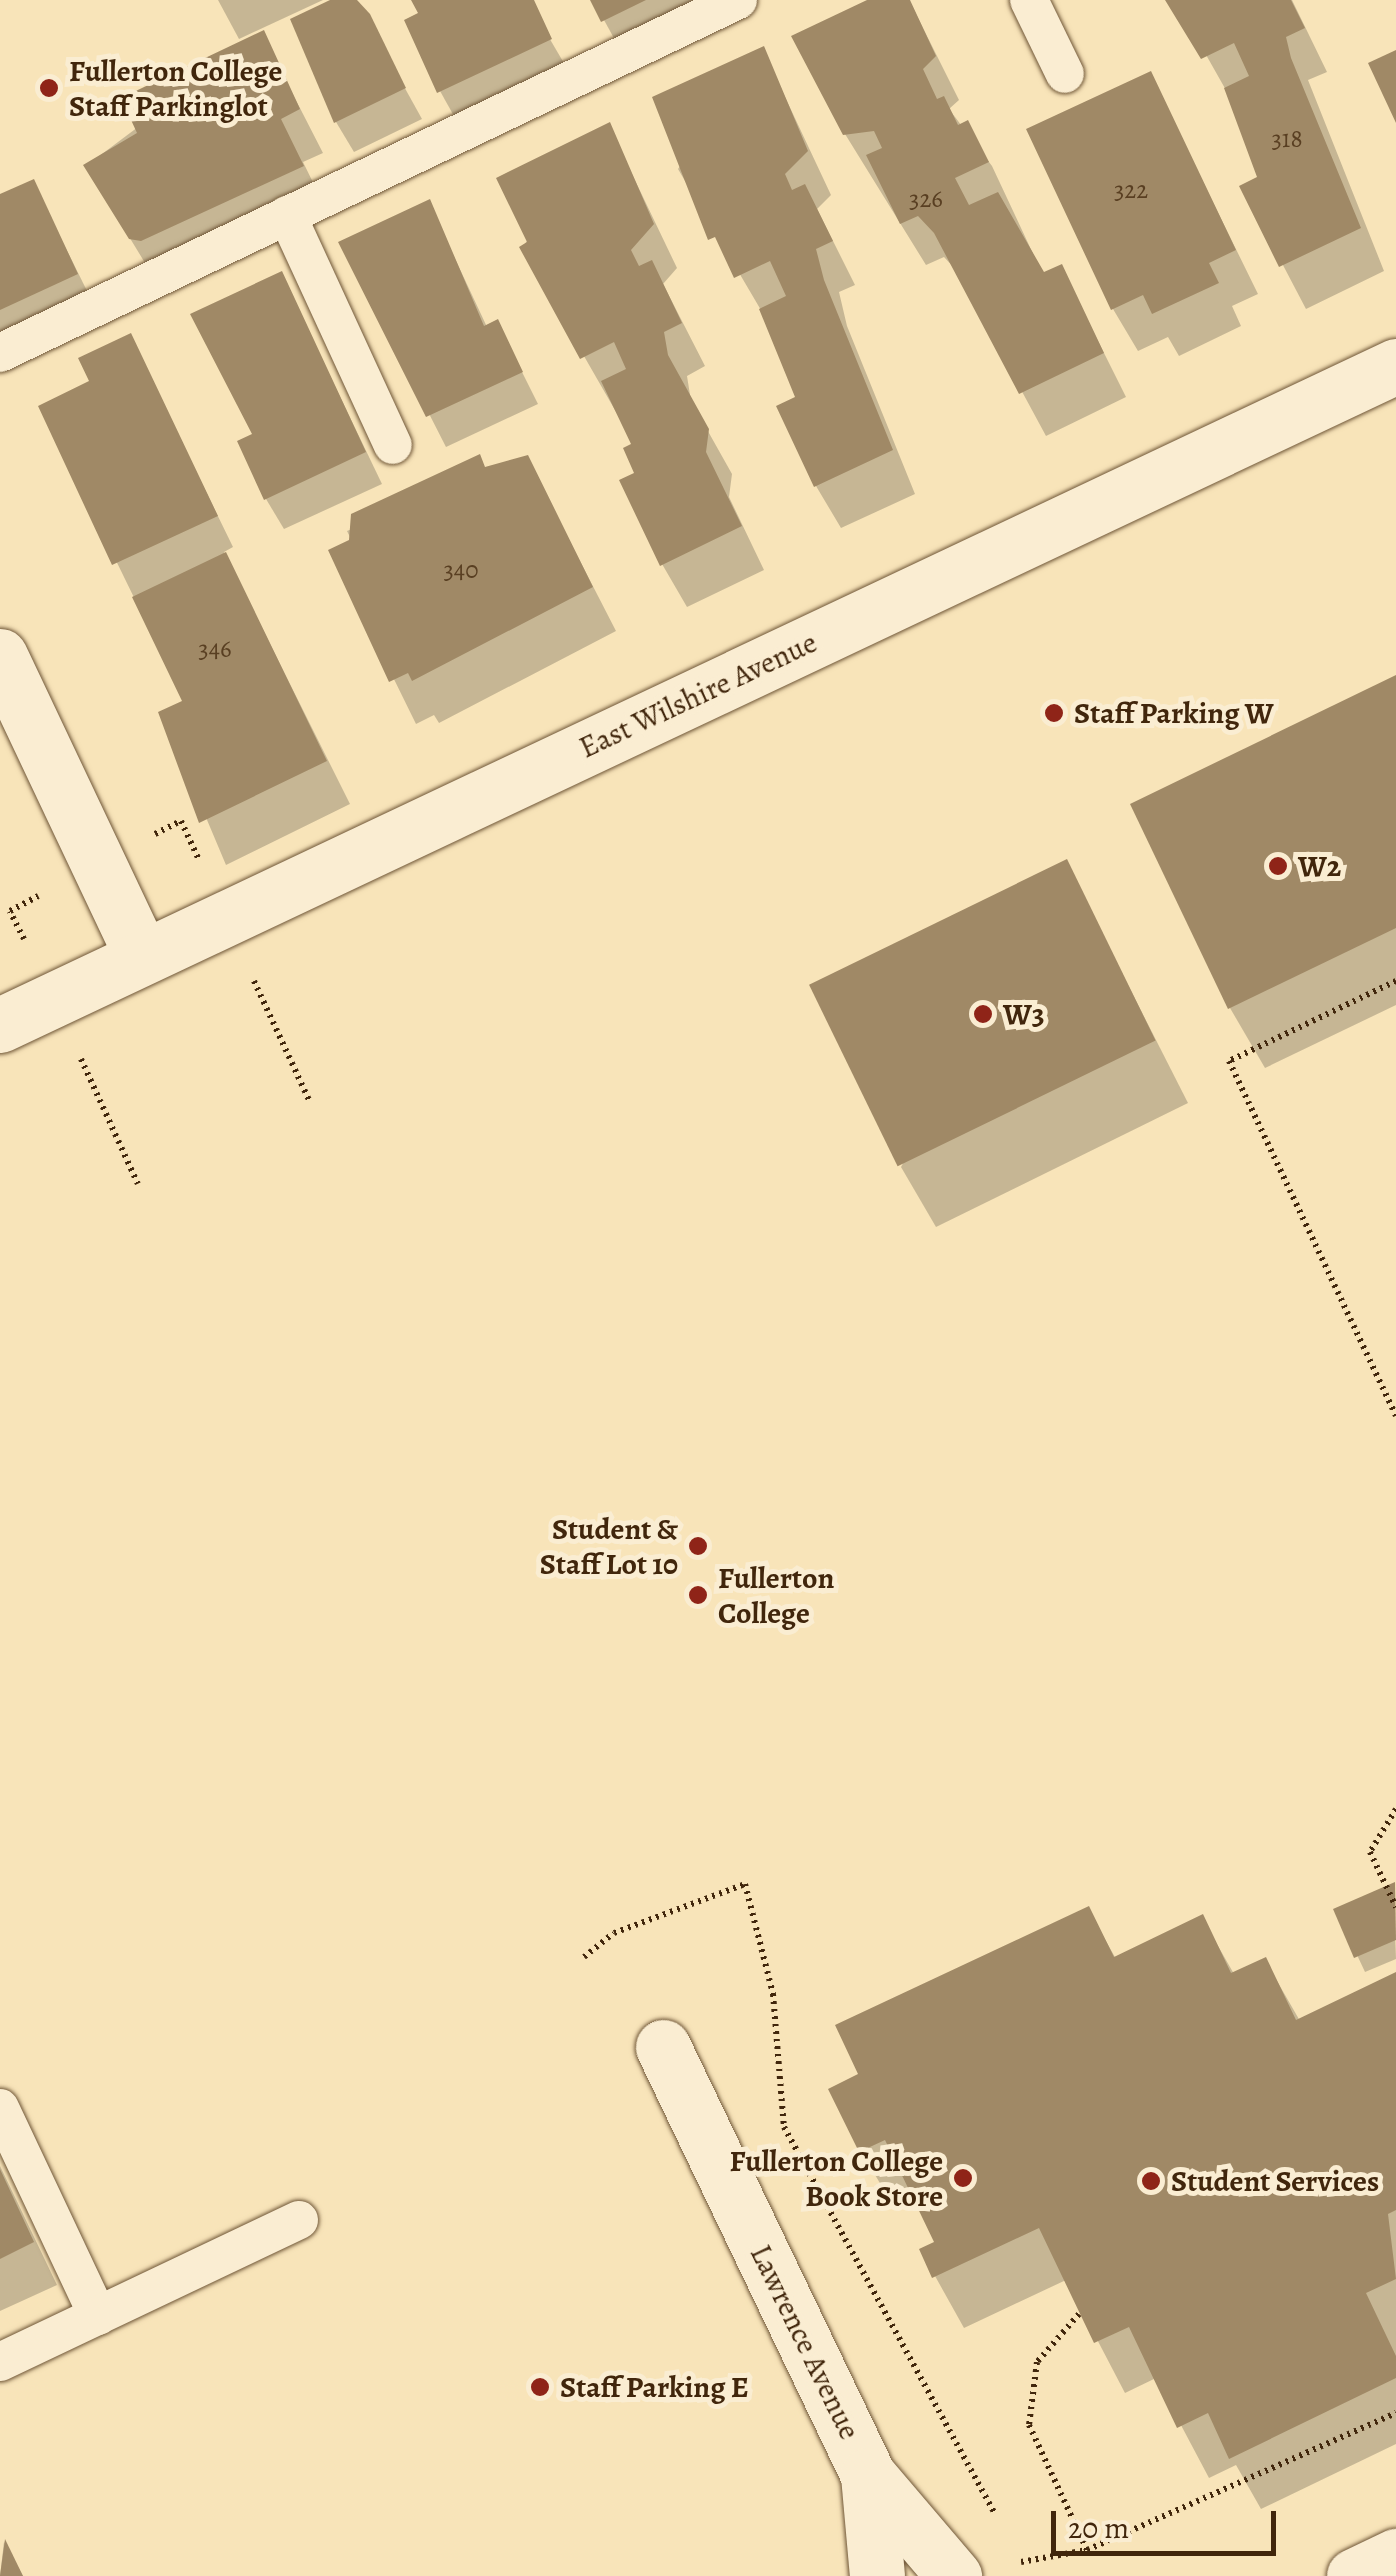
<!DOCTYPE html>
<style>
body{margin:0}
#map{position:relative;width:1396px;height:2576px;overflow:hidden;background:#f8e4b9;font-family:Alegreya,serif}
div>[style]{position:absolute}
.shadow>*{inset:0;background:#0003}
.building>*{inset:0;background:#a08966;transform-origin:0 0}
.path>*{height:6px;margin-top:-3px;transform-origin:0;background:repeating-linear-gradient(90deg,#41260c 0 2.5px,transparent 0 7.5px)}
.roads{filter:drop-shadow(0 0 2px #6f5637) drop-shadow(0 0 2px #6f5637)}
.service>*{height:38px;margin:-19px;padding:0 19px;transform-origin:19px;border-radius:19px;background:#faedd2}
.minor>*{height:55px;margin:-27.5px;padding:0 27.5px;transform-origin:27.5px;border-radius:27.5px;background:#faedd2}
.secondary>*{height:55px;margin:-27.5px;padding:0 27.5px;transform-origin:27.5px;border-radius:27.5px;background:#faedd2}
.dots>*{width:28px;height:28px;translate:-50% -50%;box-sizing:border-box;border:5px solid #faedd2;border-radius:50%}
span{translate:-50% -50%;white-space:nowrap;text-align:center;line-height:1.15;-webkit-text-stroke:10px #faedd2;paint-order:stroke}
.number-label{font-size:25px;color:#593f22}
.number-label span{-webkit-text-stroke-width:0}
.poi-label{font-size:30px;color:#41260c;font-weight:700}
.left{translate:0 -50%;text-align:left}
.right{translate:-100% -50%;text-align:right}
.street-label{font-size:30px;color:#41260c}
.scale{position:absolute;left:1051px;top:2511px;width:225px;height:45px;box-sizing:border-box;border:5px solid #41260c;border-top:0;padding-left:12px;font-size:30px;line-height:35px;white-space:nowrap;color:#41260c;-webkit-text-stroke:8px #faedd2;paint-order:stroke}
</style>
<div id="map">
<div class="shadow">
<div style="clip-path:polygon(218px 0,323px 0,239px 39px)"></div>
<div style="clip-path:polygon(335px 0,356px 0,422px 119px,354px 152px,336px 122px)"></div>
<div style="clip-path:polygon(417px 0,527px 0,575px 82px,464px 134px,440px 91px)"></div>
<div style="clip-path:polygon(593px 0,728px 0,621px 51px)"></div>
<div style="clip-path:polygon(873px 0,909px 0,959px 100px,949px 109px,992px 166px,1043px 275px,1061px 267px,1126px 397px,1046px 436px,957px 271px,944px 257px,926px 265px,845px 134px)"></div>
<div style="clip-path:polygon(1175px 0,1292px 0,1327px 72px,1308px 80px,1384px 271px,1306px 309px,1242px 187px,1260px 179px,1231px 99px)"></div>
<div style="clip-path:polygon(262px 34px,323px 153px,303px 162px,326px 209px,156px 281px,86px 166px)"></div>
<div style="clip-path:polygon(763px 50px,831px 195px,817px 209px,855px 285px,839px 292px,847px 326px,915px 494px,841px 528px,816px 486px,798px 398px,765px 317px,678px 169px)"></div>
<div style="clip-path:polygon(1150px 74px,1258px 294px,1232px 306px,1241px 326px,1179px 356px,1168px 337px,1138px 351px,1113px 309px)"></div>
<div style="clip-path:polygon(609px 126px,677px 268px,663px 284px,705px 366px,687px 376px,691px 401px,732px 474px,729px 497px,764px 570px,687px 607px,662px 564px,635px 445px,522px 248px)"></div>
<div style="clip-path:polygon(33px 182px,94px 305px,0 349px,0 197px)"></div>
<div style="clip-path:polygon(429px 203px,487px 327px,497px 322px,538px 404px,446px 447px,342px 243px)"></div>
<div style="clip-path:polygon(281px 274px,382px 484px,284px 529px,266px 499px)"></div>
<div style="clip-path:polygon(130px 336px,233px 547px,224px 552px,350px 804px,226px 865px,162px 713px,185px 702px,41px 407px,93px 383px)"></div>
<div style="clip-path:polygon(527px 458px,616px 631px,439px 723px,434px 715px,416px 724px,331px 551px,352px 541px,347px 531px)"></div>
<div style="clip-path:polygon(1396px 677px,1396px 1005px,1265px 1068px,1230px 1008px)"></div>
<div style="clip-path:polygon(1066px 863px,1188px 1103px,936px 1227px,901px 1167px)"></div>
<div style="clip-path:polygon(1393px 1885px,1396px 1959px,1365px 1972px,1336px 1910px)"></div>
<div style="clip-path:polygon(1088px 1909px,1116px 1959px,1202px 1918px,1234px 1974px,1265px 1960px,1300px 2021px,1396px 1975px,1396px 2444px,1261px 2509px,1236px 2465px,1209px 2478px,1156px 2378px,1125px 2393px,1066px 2280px,964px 2328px,935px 2276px,938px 2243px,913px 2192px,891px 2202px,861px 2151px,861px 2075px)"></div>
<div style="clip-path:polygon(0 2166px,57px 2285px,0 2311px)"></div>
<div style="clip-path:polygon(4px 2542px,23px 2576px,0 2576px)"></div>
</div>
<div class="building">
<div style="clip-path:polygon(330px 0,357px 0,370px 14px,406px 88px,334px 123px,290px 19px)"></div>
<div style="clip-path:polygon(411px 0,534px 0,552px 39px,437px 93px,404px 20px,418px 13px)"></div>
<div style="clip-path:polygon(590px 0,646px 0,601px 22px)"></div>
<div style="clip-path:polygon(867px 0,910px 0,936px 56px,923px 69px,937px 99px,944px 96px,958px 125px,968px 120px,989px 162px,955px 178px,969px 205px,998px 192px,1044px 272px,1062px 264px,1104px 353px,1019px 394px,934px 233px,918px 216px,900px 224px,866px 155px,882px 148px,874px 131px,843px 135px,791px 36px)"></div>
<div style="clip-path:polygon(1165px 0,1291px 0,1305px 28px,1286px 37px,1291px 58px,1361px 228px,1279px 267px,1239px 186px,1257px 177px,1224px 88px,1249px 76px,1234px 43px,1201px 59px)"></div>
<div style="clip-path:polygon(264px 30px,300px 109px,281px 119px,304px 166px,141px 241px,129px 239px,83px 165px,137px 133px,121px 98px)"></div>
<div style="clip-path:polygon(764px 46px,808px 151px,785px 174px,792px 190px,805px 184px,833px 241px,816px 249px,824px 280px,893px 450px,814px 487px,776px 406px,795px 397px,759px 309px,786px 296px,770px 261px,734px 278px,715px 237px,708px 240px,652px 97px)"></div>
<div style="clip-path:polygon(1396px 50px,1396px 123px,1368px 63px)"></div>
<div style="clip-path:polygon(1151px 71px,1236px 250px,1209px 263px,1219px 283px,1152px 314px,1143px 295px,1111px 310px,1026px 129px)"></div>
<div style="clip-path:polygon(610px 122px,654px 224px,631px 250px,639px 266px,652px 260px,682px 323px,664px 332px,668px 355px,709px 429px,706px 452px,742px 526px,660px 566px,619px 480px,634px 473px,623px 448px,631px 444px,601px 381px,626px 369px,614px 342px,580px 359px,519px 247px,527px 242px,496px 178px)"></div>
<div style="clip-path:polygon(34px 179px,78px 274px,0 310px,0 194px)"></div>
<div style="clip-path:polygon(430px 199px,484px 326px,498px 319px,523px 372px,426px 417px,338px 242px)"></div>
<div style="clip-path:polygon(282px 271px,366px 452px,264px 500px,237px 441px,252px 434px,190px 314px)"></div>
<div style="clip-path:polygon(131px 333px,218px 516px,112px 565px,38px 406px,89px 381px,78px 358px)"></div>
<div style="clip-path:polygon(480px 454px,485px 467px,528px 455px,593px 587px,412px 681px,408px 673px,389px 682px,328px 550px,349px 540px,351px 514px)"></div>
<div style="clip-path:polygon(226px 552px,327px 761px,199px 823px,158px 712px,182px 701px,132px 597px)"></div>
<div style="clip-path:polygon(1396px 675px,1396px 928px,1228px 1009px,1130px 804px)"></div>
<div style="left:1067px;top:859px;width:202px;height:287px;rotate:64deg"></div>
<div style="clip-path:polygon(1395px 1882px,1396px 1940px,1354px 1958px,1333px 1909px)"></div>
<div style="clip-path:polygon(1089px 1906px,1114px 1957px,1203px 1914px,1231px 1973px,1266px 1957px,1296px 2020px,1396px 1972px,1396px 2210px,1388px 2214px,1396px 2279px,1366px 2293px,1396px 2356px,1396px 2378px,1229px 2459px,1208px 2413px,1177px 2428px,1129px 2327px,1094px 2343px,1039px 2228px,932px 2278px,919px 2249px,934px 2242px,885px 2140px,859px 2152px,828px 2089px,858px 2074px,835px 2025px)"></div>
<div style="clip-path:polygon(0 2169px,34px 2242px,0 2259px)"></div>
<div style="clip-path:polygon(5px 2539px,23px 2576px,0 2576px)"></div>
</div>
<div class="path">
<div style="left:155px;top:834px;width:29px;rotate:-27deg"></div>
<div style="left:181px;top:821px;width:43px;rotate:65.2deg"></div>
<div style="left:24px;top:939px;width:31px;rotate:-117deg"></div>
<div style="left:10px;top:911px;width:32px;rotate:-28deg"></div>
<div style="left:254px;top:981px;width:133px;rotate:65.2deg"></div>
<div style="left:1396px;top:981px;width:185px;rotate:154.4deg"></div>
<div style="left:1229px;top:1061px;width:392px;rotate:64.8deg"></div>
<div style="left:81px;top:1059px;width:137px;rotate:65.5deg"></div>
<div style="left:1396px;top:1809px;width:50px;rotate:121.2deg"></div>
<div style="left:1370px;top:1852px;width:61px;rotate:64.7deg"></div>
<div style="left:584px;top:1957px;width:38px;rotate:-39deg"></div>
<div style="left:614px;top:1933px;width:140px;rotate:-20.5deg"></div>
<div style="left:745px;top:1884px;width:114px;rotate:75.7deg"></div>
<div style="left:773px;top:1994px;width:133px;rotate:85.3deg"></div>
<div style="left:784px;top:2127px;width:439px;rotate:61.4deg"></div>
<div style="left:1079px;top:2314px;width:64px;rotate:131.2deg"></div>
<div style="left:1037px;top:2362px;width:64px;rotate:97.2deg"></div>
<div style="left:1029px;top:2425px;width:138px;rotate:65.1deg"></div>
<div style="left:1021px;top:2562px;width:67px;rotate:-10.3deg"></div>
<div style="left:1087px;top:2550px;width:338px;rotate:-23.9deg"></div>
</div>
<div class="roads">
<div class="service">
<div style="left:1029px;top:0;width:82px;rotate:64.1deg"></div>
<div style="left:287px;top:215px;width:253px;rotate:65.3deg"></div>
<div style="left:0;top:353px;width:818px;rotate:-25.56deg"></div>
<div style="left:0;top:2108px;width:230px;rotate:64.8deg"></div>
<div style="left:0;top:2362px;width:331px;rotate:-25.4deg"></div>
</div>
<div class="minor">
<div style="left:0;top:656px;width:333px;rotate:64.7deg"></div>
<div style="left:0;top:1025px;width:1544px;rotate:-25.27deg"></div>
<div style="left:663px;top:2047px;width:475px;rotate:64.4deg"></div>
<div style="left:868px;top:2475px;width:133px;rotate:49.6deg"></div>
<div style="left:868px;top:2475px;width:101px;rotate:84.9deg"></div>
</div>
<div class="secondary">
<div style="left:1354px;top:2576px;width:47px;rotate:-25.5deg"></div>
</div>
</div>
<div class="dots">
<div style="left:49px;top:88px;background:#8f2418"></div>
<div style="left:1054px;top:713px;background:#8f2418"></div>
<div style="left:1278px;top:866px;background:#8f2418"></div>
<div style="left:983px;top:1014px;background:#8f2418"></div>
<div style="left:698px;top:1546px;background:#8f2418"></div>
<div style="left:698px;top:1595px;background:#8f2418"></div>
<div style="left:963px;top:2178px;background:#8f2418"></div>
<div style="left:1151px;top:2181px;background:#8f2418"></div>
<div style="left:540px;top:2387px;background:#8f2418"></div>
</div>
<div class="number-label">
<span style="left:1287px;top:139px">318</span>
<span style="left:1131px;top:190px">322</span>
<span style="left:926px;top:199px">326</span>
<span style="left:461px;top:570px">340</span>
<span style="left:215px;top:649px">346</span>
</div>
<div class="poi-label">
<span class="left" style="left:69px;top:88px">Fullerton College<br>Staff Parkinglot</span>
<span class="left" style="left:1074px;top:713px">Staff Parking W</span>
<span class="left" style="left:1298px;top:866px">W2</span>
<span class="left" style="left:1003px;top:1014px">W3</span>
<span class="right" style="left:678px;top:1546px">Student &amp;<br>Staff Lot 10</span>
<span class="left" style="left:718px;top:1595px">Fullerton<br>College</span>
<span class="right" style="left:943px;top:2178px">Fullerton College<br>Book Store</span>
<span class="left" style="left:1171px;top:2181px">Student Services</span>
<span class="left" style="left:560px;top:2387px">Staff Parking E</span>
</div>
<div class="street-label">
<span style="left:698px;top:695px;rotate:-25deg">East Wilshire Avenue</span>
<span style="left:805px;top:2342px;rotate:64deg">Lawrence Avenue</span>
</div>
<div class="scale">20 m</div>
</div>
